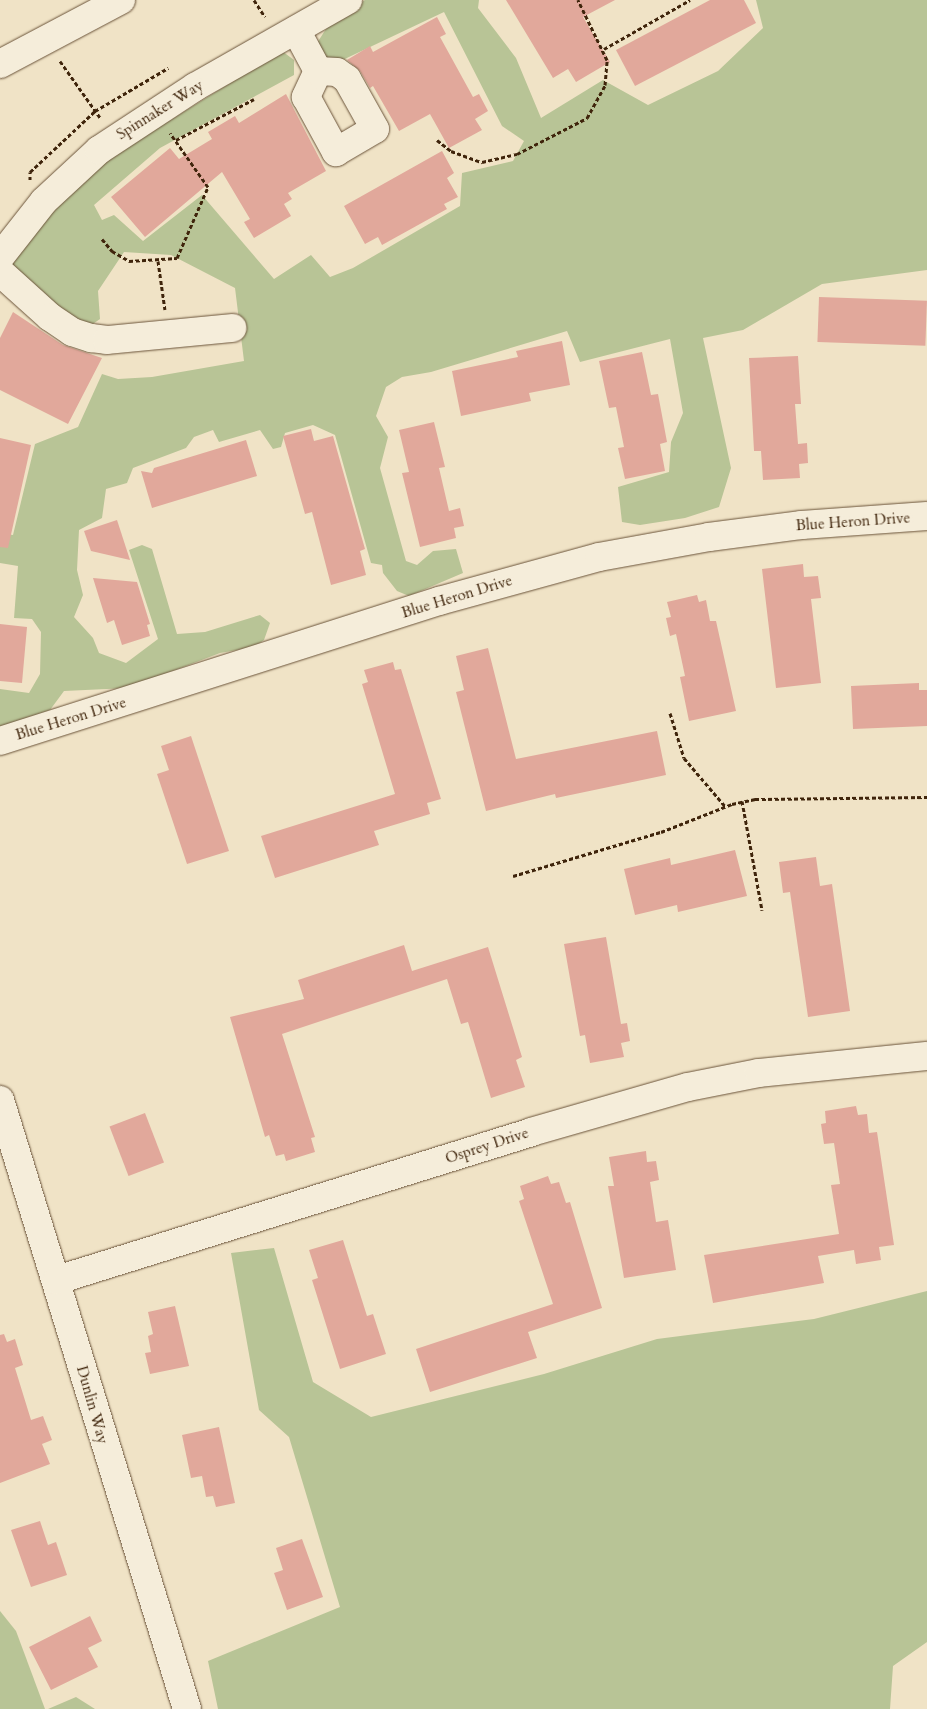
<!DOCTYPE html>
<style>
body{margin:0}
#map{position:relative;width:927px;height:1709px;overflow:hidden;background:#f0e3c6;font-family:Cardo,serif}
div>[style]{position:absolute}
.green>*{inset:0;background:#b8c496}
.building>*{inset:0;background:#e1a89b;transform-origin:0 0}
.path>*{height:3px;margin-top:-1.5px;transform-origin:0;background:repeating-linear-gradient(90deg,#3f240b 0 4px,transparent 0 6.5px)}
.roads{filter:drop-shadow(0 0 1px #6b543a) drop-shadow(0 0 1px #6b543a)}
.minor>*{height:28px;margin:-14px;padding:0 14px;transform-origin:14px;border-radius:14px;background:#f5edda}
span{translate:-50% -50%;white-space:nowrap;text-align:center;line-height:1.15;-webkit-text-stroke:5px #f5edda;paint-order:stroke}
.street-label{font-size:15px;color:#3f240b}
</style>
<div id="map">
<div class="green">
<div style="clip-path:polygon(365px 0,479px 0,478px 8px,516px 58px,541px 118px,603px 80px,648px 105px,718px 71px,763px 28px,756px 0,927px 0,927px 270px,822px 284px,743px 330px,703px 338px,731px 468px,719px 507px,685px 518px,640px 525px,622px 522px,618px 487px,669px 472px,671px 442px,683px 413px,670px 339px,580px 362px,567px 331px,431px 372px,402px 377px,386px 387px,376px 416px,388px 437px,380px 468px,406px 561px,417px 565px,433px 551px,456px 549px,463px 573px,409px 596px,397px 591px,383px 573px,382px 565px,371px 563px,335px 435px,313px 425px,285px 433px,281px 447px,273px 449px,260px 430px,219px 442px,213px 430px,194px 437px,186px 448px,133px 468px,127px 483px,106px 489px,102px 518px,79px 530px,77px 570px,83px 595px,74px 617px,93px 638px,99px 653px,126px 663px,158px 639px,129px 550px,142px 545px,152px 549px,177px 634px,205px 632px,260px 615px,270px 623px,264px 640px,254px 647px,220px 653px,128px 688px,64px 691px,50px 710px,0 727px,0 689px,29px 693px,40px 674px,41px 632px,32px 619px,14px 618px,18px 566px,0 563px,0 533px,13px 535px,35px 444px,78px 427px,102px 374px,118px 379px,152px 377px,244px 361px,235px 288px,171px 255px,124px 252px,98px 291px,100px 319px,68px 341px,1px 276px,82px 175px,282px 51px,294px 60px,294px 75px,160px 148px,94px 205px,102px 220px,114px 215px,143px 241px,202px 195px,274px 279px,311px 255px,330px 277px,353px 268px,460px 206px,462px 173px,513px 161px,524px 141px,502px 126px,444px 12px,332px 65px,312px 51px,331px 21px)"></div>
<div style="clip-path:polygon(274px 1248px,313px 1382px,371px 1417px,544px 1374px,657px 1339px,814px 1319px,927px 1291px,927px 1642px,893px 1666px,890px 1709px,218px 1709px,208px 1661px,340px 1607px,289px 1437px,259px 1410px,231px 1253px)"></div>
<div style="clip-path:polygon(0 1611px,16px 1631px,45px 1709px,0 1709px)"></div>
<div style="clip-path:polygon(76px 1697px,95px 1709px,48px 1709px)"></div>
</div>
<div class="building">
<div style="clip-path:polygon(506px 0,615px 0,583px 17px,610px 62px,576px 82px,568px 69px,553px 78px)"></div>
<div style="clip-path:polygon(710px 0,744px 0,756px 23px,635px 86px,616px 50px)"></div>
<div style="clip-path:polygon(437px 17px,446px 34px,440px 37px,473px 97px,479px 94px,488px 111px,475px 119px,482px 130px,449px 148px,430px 114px,399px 131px,373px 86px,370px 88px,360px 71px,347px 60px,370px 46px,373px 52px)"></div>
<div style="clip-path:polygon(286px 94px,326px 171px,288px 193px,292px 199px,284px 204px,291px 216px,254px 238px,244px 222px,250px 219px,222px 172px,145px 237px,111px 197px,170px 148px,179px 159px,212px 139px,208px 132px,235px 116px,239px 123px)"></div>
<div style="clip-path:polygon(442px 151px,454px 173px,447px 178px,458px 197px,444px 204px,447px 209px,382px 245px,378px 237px,365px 244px,344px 206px)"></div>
<div style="left:819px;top:297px;width:108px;height:45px;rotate:2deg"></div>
<div style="clip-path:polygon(13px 312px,63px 345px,102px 358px,68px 424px,0 390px,0 338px)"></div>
<div style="clip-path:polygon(562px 341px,570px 385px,529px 393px,531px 401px,461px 416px,452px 371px,518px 357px,516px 351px)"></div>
<div style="clip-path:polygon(642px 352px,651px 395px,658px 394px,667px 442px,660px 444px,665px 471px,625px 479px,618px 448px,624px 447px,616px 407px,609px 408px,599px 361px)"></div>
<div style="clip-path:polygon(798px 356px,801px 404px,795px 404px,798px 444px,807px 443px,808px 463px,799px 464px,800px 478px,763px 480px,761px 451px,754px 451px,749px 358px)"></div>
<div style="clip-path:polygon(434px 422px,445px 467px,439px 468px,449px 511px,460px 508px,464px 526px,454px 528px,456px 538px,420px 547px,402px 473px,409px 472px,399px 430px)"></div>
<div style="clip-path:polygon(311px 429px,314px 441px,333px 436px,365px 549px,360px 551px,366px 575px,331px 585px,312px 512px,305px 514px,283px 436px)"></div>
<div style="clip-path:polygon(0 438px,31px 445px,8px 548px,0 547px)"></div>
<div style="clip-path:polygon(246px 440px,257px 476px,152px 508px,141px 471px,152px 473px,154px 468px)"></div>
<div style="clip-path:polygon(117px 520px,130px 560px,91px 551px,84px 531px)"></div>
<div style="clip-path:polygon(803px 564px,804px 577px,818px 576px,821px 598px,811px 599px,821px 683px,776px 688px,762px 569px)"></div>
<div style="clip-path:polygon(93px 578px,137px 582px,150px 624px,147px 625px,150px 636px,122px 645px,114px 620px,107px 623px)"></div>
<div style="clip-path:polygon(697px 595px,699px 602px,706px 600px,710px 621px,716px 621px,736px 711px,689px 721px,680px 677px,685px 676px,676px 634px,670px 636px,666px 618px,671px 617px,667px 602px)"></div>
<div style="clip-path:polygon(0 624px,27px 627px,22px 683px,0 681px)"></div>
<div style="clip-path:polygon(488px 648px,516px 759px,657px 731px,666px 775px,556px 798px,555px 794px,486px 811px,456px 692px,464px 690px,456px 656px)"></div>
<div style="clip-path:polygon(393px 662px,395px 670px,401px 669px,441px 799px,427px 803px,430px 814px,374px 831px,379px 845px,275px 878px,261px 836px,395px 794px,362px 684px,368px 682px,364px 670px)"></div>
<div style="clip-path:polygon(919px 683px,919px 690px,927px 690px,927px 726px,853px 729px,851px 686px)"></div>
<div style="clip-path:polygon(191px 736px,229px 851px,187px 864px,157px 774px,169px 770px,161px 746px)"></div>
<div style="clip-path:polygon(735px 850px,747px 896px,678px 912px,677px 905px,635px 915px,624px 869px,670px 858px,671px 865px)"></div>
<div style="clip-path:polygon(816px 857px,820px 886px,832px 884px,850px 1011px,808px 1017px,790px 892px,783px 893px,779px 862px)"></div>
<div style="clip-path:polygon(606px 937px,621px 1024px,627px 1023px,630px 1041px,621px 1043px,624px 1057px,590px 1063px,585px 1035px,580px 1036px,564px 944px)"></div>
<div style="clip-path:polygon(404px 945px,412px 971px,488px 947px,522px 1057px,516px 1060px,525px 1087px,491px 1098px,468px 1022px,461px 1024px,447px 979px,282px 1034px,315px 1137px,311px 1138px,315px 1152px,286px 1161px,284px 1154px,276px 1156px,269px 1135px,265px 1137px,230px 1017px,304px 999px,298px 980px)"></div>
<div style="clip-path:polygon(856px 1106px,858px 1115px,867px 1114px,869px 1133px,877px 1132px,894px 1245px,879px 1247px,881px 1260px,856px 1264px,854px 1250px,818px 1256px,824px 1283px,713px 1303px,704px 1255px,839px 1234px,831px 1185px,840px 1184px,834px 1143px,824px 1144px,821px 1124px,826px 1123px,825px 1111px)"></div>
<div style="left:145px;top:1113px;width:53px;height:38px;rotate:69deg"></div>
<div style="clip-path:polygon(646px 1151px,647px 1162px,656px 1161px,659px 1180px,650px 1182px,656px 1222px,668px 1220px,676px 1270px,624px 1278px,608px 1186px,614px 1186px,609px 1157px)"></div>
<div style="clip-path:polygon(548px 1176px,551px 1184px,559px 1182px,566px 1203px,570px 1202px,602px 1308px,528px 1332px,537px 1358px,430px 1392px,416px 1349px,553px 1304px,519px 1201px,524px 1199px,520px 1186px)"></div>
<div style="clip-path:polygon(343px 1240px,367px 1316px,373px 1314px,386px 1354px,340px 1369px,312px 1280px,318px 1278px,309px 1250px)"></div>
<div style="clip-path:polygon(175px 1306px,189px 1366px,150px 1374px,145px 1353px,151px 1352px,148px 1336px,153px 1334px,148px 1312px)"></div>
<div style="clip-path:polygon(4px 1334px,7px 1342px,15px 1339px,23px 1365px,15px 1368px,31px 1420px,43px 1416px,52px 1440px,42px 1444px,50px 1464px,0 1483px,0 1335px)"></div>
<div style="clip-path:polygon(219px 1427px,235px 1503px,216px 1507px,213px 1496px,206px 1497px,202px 1476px,191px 1478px,182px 1435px)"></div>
<div style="clip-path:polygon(40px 1521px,48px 1545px,56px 1542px,67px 1575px,31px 1587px,11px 1530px)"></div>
<div style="clip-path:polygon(302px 1539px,323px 1597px,287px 1610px,274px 1573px,283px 1570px,276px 1548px)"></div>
<div style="clip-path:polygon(90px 1616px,102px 1641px,88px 1648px,98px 1667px,51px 1690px,29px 1647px)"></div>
</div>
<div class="path">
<div style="left:254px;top:0;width:20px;rotate:57deg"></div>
<div style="left:604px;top:49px;width:99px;rotate:-29.7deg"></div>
<div style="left:60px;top:61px;width:71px;rotate:54.7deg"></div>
<div style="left:176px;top:140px;width:88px;rotate:-27.7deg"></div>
<div style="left:437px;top:140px;width:18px;rotate:38deg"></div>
<div style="left:451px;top:151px;width:33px;rotate:20deg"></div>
<div style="left:482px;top:162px;width:36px;rotate:-13deg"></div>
<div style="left:517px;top:154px;width:79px;rotate:-27.2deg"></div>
<div style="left:587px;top:118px;width:38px;rotate:-61deg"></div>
<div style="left:605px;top:85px;width:25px;rotate:-85deg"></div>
<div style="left:607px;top:60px;width:67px;rotate:-115.8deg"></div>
<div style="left:30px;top:180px;width:8px;rotate:-90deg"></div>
<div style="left:30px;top:172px;width:89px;rotate:-43.2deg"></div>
<div style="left:95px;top:111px;width:85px;rotate:-30.5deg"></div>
<div style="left:102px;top:239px;width:16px;rotate:50deg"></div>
<div style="left:112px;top:251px;width:20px;rotate:30deg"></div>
<div style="left:129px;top:261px;width:48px;rotate:-3.6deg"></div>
<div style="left:177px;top:258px;width:77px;rotate:-66.4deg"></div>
<div style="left:208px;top:187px;width:66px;rotate:-125.1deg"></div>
<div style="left:158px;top:261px;width:49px;rotate:81.9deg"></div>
<div style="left:670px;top:713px;width:47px;rotate:72.7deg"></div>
<div style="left:684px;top:758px;width:63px;rotate:49.5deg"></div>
<div style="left:742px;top:801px;width:111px;rotate:79.6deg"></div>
<div style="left:513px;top:876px;width:154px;rotate:-16.6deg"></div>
<div style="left:661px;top:832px;width:76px;rotate:-21.5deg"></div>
<div style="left:732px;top:804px;width:24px;rotate:-12deg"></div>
<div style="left:755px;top:799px;width:172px;rotate:-0.7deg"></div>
</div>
<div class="roads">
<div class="minor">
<div style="left:296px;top:30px;width:47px;rotate:61.8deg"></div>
<div style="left:318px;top:71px;width:29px;rotate:115deg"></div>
<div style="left:306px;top:97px;width:63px;rotate:61.4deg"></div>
<div style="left:336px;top:152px;width:45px;rotate:-30.5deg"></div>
<div style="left:375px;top:129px;width:57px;rotate:-119.2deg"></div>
<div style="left:347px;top:79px;width:12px;rotate:-145deg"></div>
<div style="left:337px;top:72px;width:19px;rotate:-177deg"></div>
<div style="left:0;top:64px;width:137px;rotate:-27.9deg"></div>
<div style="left:0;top:257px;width:71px;rotate:-51.8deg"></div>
<div style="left:44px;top:201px;width:75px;rotate:-42.8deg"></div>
<div style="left:99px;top:150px;width:115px;rotate:-33.3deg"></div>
<div style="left:195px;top:87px;width:176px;rotate:-29.6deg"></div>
<div style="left:0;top:272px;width:67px;rotate:42deg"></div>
<div style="left:50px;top:317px;width:27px;rotate:34deg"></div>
<div style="left:72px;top:332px;width:20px;rotate:18deg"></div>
<div style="left:91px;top:338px;width:16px;rotate:7deg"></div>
<div style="left:107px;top:340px;width:126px;rotate:-5.5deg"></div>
<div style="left:0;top:741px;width:461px;rotate:-17.7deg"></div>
<div style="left:439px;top:601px;width:166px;rotate:-15.4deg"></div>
<div style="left:599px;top:557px;width:112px;rotate:-10.3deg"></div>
<div style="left:709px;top:537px;width:94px;rotate:-7.4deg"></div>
<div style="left:802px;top:525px;width:125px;rotate:-4.1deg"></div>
<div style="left:0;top:1100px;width:637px;rotate:72.93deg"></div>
<div style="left:57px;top:1280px;width:497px;rotate:-17.3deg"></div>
<div style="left:531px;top:1132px;width:163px;rotate:-16deg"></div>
<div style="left:688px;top:1087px;width:72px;rotate:-11.2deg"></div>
<div style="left:759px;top:1073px;width:169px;rotate:-5.8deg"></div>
</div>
</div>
<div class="street-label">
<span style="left:160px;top:110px;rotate:-32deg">Spinnaker Way</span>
<span style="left:853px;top:522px;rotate:-4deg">Blue Heron Drive</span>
<span style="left:457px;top:597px;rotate:-17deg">Blue Heron Drive</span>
<span style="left:71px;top:719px;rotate:-17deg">Blue Heron Drive</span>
<span style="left:487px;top:1146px;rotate:-18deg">Osprey Drive</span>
<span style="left:92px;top:1405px;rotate:74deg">Dunlin Way</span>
</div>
</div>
